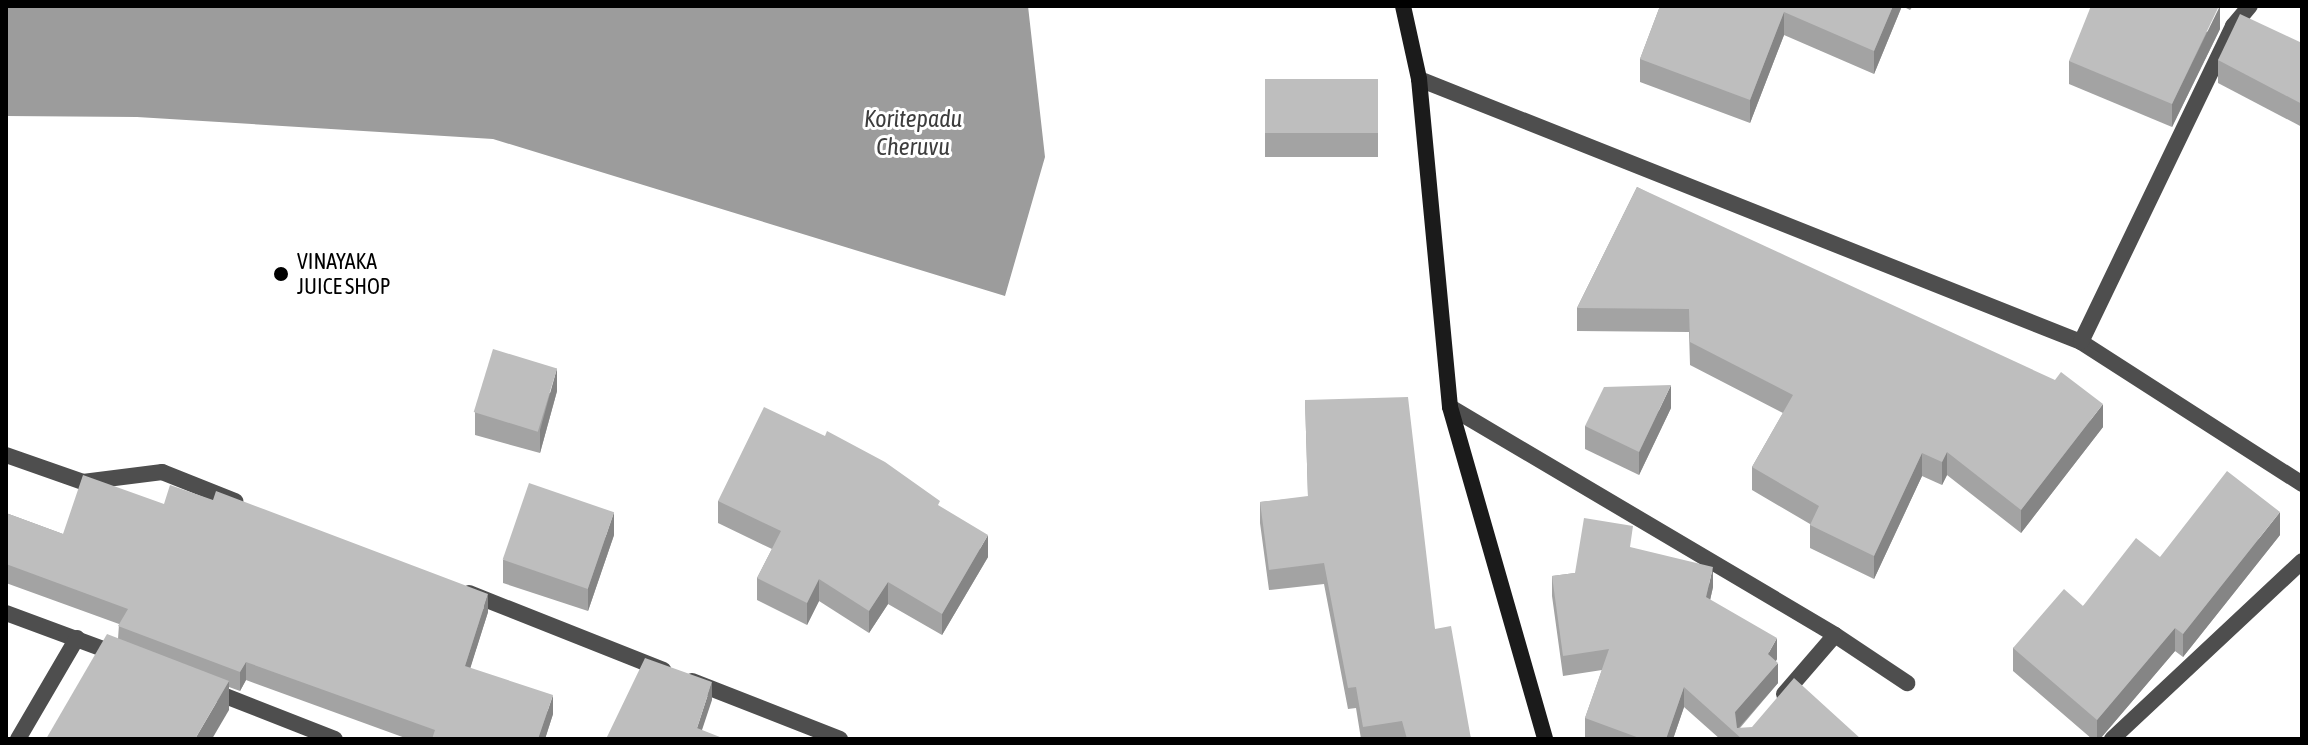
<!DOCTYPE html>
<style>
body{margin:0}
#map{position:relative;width:2308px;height:745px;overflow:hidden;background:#fff;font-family:"Asap Condensed",sans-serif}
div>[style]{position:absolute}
.water>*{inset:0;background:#9c9c9c}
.street>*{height:16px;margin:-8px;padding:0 8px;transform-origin:8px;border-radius:8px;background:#4e4e4e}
.secondary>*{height:16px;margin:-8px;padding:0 8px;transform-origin:8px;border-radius:8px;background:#1b1b1b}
.wall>*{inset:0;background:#a3a3a3;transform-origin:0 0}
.shaded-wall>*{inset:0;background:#858585}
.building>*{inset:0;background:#bebebe;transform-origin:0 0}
.dots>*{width:22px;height:22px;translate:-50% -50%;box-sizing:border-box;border:4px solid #fff;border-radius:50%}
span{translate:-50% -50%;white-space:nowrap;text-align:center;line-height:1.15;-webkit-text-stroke:6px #fff;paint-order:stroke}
.poi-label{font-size:22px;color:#000}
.left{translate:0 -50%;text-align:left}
.water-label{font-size:24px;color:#3d3d3d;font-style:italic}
.frame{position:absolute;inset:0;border:8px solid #000;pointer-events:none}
</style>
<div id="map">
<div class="water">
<div style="clip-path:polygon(6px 6px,1028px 6px,1045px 157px,1005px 296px,493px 139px,137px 117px,6px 116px)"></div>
</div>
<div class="street">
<div style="left:1419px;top:79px;width:712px;rotate:21.67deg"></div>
<div style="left:2081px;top:342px;width:263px;rotate:32.7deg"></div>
<div style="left:2081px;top:342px;width:351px;rotate:-64.3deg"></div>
<div style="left:2233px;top:26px;width:26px;rotate:-50deg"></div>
<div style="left:1450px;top:407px;width:447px;rotate:30.6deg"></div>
<div style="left:1835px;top:635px;width:87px;rotate:33.7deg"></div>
<div style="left:6px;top:455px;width:82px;rotate:19.3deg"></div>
<div style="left:83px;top:482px;width:80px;rotate:-7.2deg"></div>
<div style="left:162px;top:472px;width:79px;rotate:21.7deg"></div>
<div style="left:469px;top:593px;width:209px;rotate:21.6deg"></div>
<div style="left:6px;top:613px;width:118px;rotate:20.3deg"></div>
<div style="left:692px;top:681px;width:159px;rotate:21.4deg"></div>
<div style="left:210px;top:690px;width:134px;rotate:21.4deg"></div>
<div style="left:1784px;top:694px;width:78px;rotate:-49.2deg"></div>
<div style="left:18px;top:739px;width:117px;rotate:-59.7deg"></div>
<div style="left:2112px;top:739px;width:260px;rotate:-43.1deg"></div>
</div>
<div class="secondary">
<div style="left:1403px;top:6px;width:75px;rotate:77.6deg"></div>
<div style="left:1419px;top:79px;width:329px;rotate:84.6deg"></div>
<div style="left:1450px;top:407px;width:345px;rotate:74deg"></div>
</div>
<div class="wall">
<div style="clip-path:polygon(1660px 6px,1913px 6px,1910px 10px,1902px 6px,1874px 74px,1784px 35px,1750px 123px,1640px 82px,1640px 59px)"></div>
<div style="clip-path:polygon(2220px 29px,2172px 127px,2069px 84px,2069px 61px)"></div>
<div style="clip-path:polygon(2302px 43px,2302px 127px,2218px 83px,2218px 60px)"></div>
<div style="left:1378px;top:79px;width:78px;height:113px;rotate:90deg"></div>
<div style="clip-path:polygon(1637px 187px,2103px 427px,2021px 533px,1947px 475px,1942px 485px,1922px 476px,1874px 579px,1810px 548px,1810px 524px,1752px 490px,1752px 467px,1783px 413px,1690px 365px,1689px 332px,1577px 331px,1577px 308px)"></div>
<div style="clip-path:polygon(557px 391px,540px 453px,475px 435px,475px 412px)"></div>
<div style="clip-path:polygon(1305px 400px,1435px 629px,1471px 739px,1361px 739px,1356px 708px,1348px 709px,1324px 584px,1269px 590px,1260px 523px,1260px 502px,1308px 497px)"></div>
<div style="clip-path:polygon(1671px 408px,1639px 475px,1585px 449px,1585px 426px)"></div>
<div style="clip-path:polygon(718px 501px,940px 507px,988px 557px,942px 635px,888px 604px,869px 633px,819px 601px,807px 625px,757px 600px,757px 578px,772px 549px,718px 523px)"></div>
<div style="clip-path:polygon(164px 504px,488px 612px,470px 668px,553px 714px,545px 739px,408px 739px,246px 680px,240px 691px,229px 687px,229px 710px,118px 639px,119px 624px,6px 583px,6px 513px,63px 534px)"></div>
<div style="clip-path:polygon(614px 535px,588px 611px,503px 583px,503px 560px)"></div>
<div style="clip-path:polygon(2280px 535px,2183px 657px,2175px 651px,2100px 739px,2092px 739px,2013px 671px,2013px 648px,2083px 606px,2160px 557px)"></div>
<div style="clip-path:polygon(1633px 548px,1713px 587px,1710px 600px,1777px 659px,1776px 661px,1778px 683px,1740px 728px,1861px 739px,1720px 739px,1684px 707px,1673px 739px,1585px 738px,1585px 718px,1602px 670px,1563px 676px,1552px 596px,1552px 576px,1575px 573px)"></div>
</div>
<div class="shaded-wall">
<div style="clip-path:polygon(1893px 6px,1902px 6px,1874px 74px,1874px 51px)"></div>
<div style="clip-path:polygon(2220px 6px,2220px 29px,2172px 127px,2172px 104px)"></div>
<div style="clip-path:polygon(1784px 12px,1784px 35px,1750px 123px,1750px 100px)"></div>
<div style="clip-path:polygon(557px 368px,557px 391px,540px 453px,540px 430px)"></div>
<div style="clip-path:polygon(1671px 385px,1671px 408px,1639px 475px,1639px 452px)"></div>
<div style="clip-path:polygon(2103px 404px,2103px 427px,2021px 533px,2021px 510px)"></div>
<div style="clip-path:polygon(1947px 452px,1947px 475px,1942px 485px,1942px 462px)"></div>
<div style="clip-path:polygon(1922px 453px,1922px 476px,1874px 579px,1874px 556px)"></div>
<div style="clip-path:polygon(614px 512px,614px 535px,588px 611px,588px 588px)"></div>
<div style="clip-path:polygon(2280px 512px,2280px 535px,2183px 657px,2183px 634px)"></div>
<div style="clip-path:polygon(988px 535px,988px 557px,942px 635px,942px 614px)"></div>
<div style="clip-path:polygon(1713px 567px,1713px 587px,1706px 618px,1706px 597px)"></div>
<div style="clip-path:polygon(819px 579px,819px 601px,807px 625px,807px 603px)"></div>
<div style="clip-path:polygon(888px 582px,888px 604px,869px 633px,869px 611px)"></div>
<div style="clip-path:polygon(488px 594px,488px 612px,465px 685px,465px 666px)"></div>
<div style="clip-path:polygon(2175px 628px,2175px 651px,2100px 739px,2097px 739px,2097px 720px)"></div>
<div style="clip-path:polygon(1777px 638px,1777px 659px,1768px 674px,1768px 654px)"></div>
<div style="clip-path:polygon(246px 662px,246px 680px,240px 691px,240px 672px)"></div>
<div style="clip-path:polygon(1778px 663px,1778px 683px,1735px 732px,1735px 712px)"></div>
<div style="clip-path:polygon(229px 681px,229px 710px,212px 739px,195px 739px)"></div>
<div style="clip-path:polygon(712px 682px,712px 700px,699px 739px,697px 728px)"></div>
<div style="clip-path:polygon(1684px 687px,1684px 707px,1673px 739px,1666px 739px)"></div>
<div style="clip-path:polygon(553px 695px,553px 714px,545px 739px,538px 739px)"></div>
</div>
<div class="building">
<div style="clip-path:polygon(1660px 6px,1893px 6px,1874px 51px,1784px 12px,1750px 100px,1640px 59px)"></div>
<div style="clip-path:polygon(2091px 6px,2219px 6px,2172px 104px,2069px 61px)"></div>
<div style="clip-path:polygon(2240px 14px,2302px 43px,2302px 104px,2218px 60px)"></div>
<div style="left:1378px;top:79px;width:54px;height:113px;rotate:90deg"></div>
<div style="clip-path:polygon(1637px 187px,2055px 380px,2061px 372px,2103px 404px,2021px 510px,1947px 452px,1942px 462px,1922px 453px,1874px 556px,1810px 525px,1819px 506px,1752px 467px,1793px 395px,1690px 342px,1689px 309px,1577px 308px)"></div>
<div style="left:493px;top:349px;width:67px;height:66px;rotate:17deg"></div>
<div style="clip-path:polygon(1671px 385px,1639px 452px,1585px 426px,1604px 387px)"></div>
<div style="clip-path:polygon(1408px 397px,1435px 629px,1451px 626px,1471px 739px,1407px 739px,1402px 721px,1363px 727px,1356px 687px,1348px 688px,1324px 563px,1269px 570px,1260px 502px,1308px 496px,1305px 400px)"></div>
<div style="clip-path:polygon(764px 407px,825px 436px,827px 431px,885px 462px,940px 501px,938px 505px,988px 535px,942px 614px,888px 582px,869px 611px,819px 579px,807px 603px,757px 578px,781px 531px,718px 501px)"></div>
<div style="clip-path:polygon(2227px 471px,2280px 512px,2183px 634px,2175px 628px,2097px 720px,2013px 648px,2064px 589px,2083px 606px,2136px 538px,2160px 557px)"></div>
<div style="clip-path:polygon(83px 475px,164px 504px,170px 485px,213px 500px,216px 491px,488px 594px,465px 666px,553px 695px,538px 739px,432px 739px,435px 730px,246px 662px,240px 672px,118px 626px,128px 609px,6px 564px,6px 513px,63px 534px)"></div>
<div style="left:529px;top:483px;width:90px;height:81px;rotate:19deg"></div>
<div style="clip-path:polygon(1584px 518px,1633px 526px,1630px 547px,1713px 567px,1706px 597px,1777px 638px,1768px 654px,1778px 663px,1735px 712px,1737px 728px,1752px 727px,1794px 678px,1861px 739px,1742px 739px,1684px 687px,1666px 739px,1642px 739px,1585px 718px,1609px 649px,1563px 656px,1552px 576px,1575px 573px)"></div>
<div style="clip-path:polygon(107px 634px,229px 681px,195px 739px,46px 739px)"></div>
<div style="clip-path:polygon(645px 658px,712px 682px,697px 728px,725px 739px,606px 739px)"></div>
</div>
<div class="dots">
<div style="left:281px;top:274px;background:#000"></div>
</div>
<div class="poi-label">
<span class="left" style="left:297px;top:274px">VINAYAKA<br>JUICE SHOP</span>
</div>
<div class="water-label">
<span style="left:913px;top:133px">Koritepadu<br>Cheruvu</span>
</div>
<div class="frame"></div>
</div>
